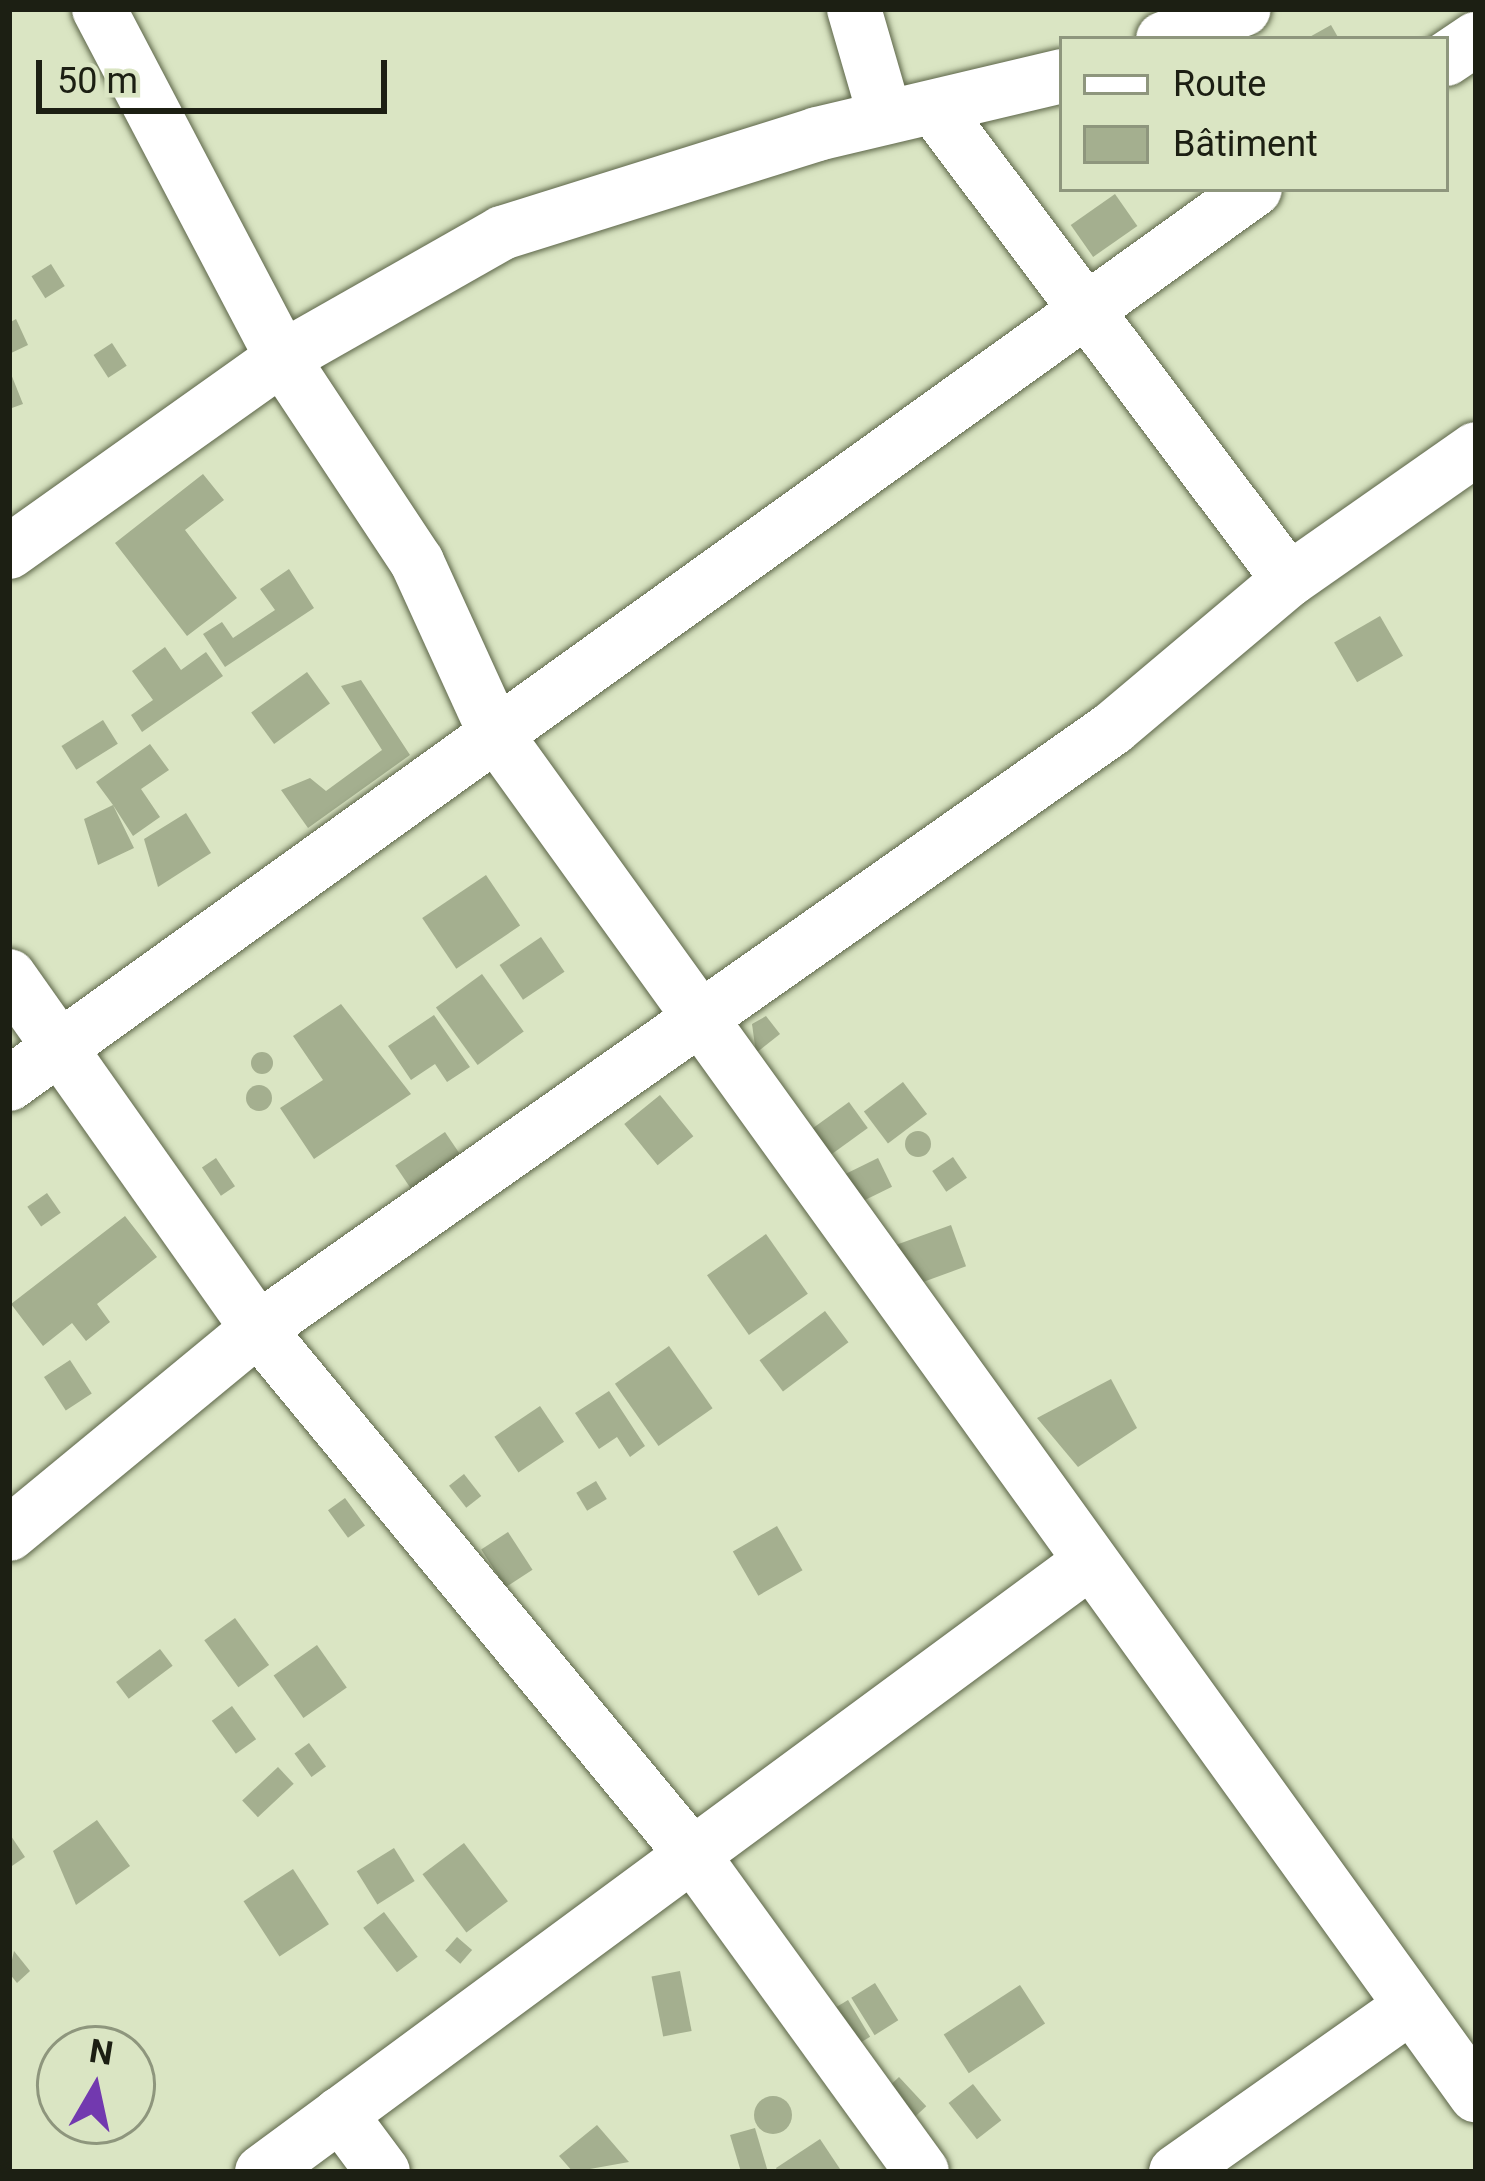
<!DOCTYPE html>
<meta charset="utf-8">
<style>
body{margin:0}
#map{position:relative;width:1485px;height:2181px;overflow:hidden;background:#dae5c3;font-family:Roboto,sans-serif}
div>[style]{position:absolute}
.building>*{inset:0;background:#a4af8f;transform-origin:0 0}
.round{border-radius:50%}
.roads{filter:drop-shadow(0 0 3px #5c6548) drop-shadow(0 0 3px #5c6548)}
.street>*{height:54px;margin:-27px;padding:0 27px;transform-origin:27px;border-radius:27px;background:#fff}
span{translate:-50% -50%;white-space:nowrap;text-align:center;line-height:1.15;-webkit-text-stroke:12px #dae5c3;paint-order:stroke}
.frame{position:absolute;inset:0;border:12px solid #1c1f13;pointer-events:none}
.legend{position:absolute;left:1059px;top:36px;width:390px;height:156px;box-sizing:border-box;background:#dae5c3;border:3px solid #8e967d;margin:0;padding:15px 21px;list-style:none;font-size:36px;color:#1c1f13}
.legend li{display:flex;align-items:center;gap:24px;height:60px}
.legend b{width:60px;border:3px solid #8e967d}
.north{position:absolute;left:36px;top:2025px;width:120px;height:120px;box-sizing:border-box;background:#dae5c3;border:3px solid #8e967d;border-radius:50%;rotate:9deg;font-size:33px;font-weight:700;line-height:48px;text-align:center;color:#1c1f13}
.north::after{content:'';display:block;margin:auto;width:42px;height:54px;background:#7239af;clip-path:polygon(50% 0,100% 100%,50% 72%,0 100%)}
.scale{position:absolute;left:36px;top:60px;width:351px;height:54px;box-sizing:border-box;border:6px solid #1c1f13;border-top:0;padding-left:15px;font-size:36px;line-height:42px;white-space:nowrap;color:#1c1f13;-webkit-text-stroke:9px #dae5c3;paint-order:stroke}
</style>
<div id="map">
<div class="building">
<div style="clip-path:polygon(1331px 25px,1339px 39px,1306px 39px)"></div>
<div style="left:1115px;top:194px;width:39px;height:54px;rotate:55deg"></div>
<div style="left:51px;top:264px;width:26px;height:23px;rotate:58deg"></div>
<div style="clip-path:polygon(16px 319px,28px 345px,9px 354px,9px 323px)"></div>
<div style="left:112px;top:343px;width:27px;height:22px;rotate:57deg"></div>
<div style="clip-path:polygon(9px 369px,23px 404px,9px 409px)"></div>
<div style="clip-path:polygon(203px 474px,224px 500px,185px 530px,237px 598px,187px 636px,115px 543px)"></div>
<div style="clip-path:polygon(289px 569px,314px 608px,225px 667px,203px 634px,222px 622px,233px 638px,275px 610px,260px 589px)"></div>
<div style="left:1380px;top:616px;width:46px;height:53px;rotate:60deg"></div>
<div style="clip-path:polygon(165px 647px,181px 670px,206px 652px,223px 676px,142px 732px,131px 715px,153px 700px,132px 671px)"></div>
<div style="left:307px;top:672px;width:39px;height:69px;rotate:54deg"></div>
<div style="clip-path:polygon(361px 680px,410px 755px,308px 828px,281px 790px,310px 778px,326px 791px,382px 750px,341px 686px)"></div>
<div style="left:103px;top:720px;width:28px;height:49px;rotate:58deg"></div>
<div style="clip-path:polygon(150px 744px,169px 770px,141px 789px,160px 817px,133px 836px,113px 805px,134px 848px,98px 865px,84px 819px,113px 805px,96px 782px)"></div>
<div style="clip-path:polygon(186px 813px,211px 853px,158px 887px,144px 839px)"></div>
<div style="left:486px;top:875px;width:61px;height:77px;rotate:56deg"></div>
<div style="left:541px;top:937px;width:42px;height:50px;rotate:56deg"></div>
<div style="left:482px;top:974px;width:71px;height:57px;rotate:54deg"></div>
<div style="clip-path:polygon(341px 1004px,411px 1094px,314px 1159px,280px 1108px,323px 1080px,293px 1036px)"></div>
<div style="clip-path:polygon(434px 1015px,470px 1067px,447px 1082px,435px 1064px,411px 1080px,388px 1046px)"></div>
<div style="clip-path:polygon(766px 1016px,780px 1034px,756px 1053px,752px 1024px)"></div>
<div class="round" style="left:251px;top:1052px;width:22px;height:22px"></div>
<div style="left:903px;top:1082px;width:40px;height:49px;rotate:53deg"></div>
<div class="round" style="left:246px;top:1085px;width:26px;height:26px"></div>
<div style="left:660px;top:1095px;width:53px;height:46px;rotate:51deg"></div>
<div style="left:849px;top:1102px;width:32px;height:64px;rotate:54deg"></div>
<div class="round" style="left:905px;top:1131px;width:26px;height:26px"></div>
<div style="left:445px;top:1132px;width:29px;height:60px;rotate:56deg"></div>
<div style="left:953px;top:1157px;width:25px;height:25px;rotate:56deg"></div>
<div style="left:216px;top:1158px;width:34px;height:17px;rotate:56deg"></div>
<div style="left:878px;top:1158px;width:32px;height:38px;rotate:64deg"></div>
<div style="left:47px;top:1193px;width:24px;height:24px;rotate:55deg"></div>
<div style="clip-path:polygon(125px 1216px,157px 1257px,97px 1304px,110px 1322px,86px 1341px,72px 1323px,43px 1346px,11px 1304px)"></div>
<div style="left:951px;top:1225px;width:44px;height:58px;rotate:70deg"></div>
<div style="left:766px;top:1234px;width:73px;height:72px;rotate:55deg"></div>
<div style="left:825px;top:1311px;width:39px;height:82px;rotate:53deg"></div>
<div style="left:669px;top:1346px;width:76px;height:66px;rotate:55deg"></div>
<div style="left:70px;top:1360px;width:40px;height:31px;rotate:57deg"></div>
<div style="clip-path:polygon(1111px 1379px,1137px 1428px,1078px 1467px,1037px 1418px)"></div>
<div style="clip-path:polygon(609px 1391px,645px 1446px,630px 1457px,617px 1437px,599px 1449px,575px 1413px)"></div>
<div style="left:540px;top:1406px;width:43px;height:55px;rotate:56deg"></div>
<div style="left:464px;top:1474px;width:28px;height:19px;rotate:52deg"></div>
<div style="left:596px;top:1481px;width:21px;height:23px;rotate:59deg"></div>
<div style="left:345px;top:1498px;width:34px;height:21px;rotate:54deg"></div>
<div style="left:777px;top:1526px;width:51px;height:51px;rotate:60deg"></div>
<div style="left:508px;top:1532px;width:45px;height:32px;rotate:57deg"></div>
<div style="left:235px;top:1618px;width:58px;height:38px;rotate:54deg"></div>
<div style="left:317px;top:1645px;width:52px;height:53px;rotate:55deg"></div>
<div style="left:160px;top:1649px;width:21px;height:55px;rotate:53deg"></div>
<div style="left:232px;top:1706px;width:41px;height:25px;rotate:54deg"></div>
<div style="left:309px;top:1743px;width:29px;height:18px;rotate:54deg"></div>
<div style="left:278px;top:1767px;width:23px;height:49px;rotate:47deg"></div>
<div style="clip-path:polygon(97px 1820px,130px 1866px,76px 1905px,53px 1851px)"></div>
<div style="clip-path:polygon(9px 1833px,25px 1857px,9px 1868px)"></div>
<div style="left:464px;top:1843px;width:73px;height:52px;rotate:53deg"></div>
<div style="left:394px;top:1848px;width:39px;height:44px;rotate:58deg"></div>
<div style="left:293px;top:1869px;width:66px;height:59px;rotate:57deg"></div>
<div style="left:384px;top:1912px;width:56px;height:26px;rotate:53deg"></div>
<div style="left:457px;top:1937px;width:20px;height:18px;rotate:41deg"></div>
<div style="clip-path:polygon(14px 1951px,30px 1971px,17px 1983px,9px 1973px)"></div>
<div style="left:680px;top:1971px;width:61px;height:29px;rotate:79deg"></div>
<div style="left:875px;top:1983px;width:44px;height:28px;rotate:58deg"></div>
<div style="left:1020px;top:1985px;width:46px;height:91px;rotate:57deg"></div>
<div style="left:848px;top:2000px;width:43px;height:27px;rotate:59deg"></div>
<div style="left:899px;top:2077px;width:40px;height:32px;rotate:47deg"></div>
<div style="left:973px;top:2084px;width:46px;height:31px;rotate:52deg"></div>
<div class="round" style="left:754px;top:2096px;width:38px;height:38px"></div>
<div style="clip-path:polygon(597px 2125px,629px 2162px,573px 2172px,559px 2156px)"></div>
<div style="clip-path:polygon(755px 2128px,768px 2172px,741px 2172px,730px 2135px)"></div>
<div style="clip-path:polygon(820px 2139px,842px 2172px,778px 2172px,776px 2168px)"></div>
</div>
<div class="roads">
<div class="street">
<div style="left:99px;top:9px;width:394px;rotate:62.3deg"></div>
<div style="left:282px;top:358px;width:245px;rotate:56.5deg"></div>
<div style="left:417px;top:562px;width:188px;rotate:65.5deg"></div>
<div style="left:495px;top:733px;width:1679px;rotate:54.24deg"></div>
<div style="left:854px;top:9px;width:111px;rotate:73.8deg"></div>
<div style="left:1163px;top:39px;width:86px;rotate:-20.3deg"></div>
<div style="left:1446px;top:59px;width:36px;rotate:-34deg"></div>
<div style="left:935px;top:109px;width:589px;rotate:53.07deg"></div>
<div style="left:9px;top:552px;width:335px;rotate:-35.4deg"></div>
<div style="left:282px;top:358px;width:253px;rotate:-29.6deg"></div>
<div style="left:502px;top:233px;width:330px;rotate:-17.4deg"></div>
<div style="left:817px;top:134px;width:252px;rotate:-13.3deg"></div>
<div style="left:9px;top:976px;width:432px;rotate:54.8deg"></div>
<div style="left:258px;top:1329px;width:681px;rotate:50.42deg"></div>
<div style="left:692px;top:1854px;width:392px;rotate:54.1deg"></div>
<div style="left:9px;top:1084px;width:1534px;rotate:-35.69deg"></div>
<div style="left:9px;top:1534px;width:323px;rotate:-39.5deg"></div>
<div style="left:258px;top:1329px;width:1045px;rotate:-35.1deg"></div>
<div style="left:1113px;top:728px;width:230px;rotate:-40.1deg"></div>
<div style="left:1289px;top:580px;width:228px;rotate:-35deg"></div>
<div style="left:340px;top:2114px;width:72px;rotate:53.4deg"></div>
<div style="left:262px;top:2172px;width:1026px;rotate:-36.4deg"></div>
<div style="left:1176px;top:2172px;width:288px;rotate:-35.2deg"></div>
</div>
</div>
<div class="frame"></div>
<ul class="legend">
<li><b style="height:15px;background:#fff"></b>Route</li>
<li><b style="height:33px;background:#a4af8f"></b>Bâtiment</li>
</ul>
<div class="north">N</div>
<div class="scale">50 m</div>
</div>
